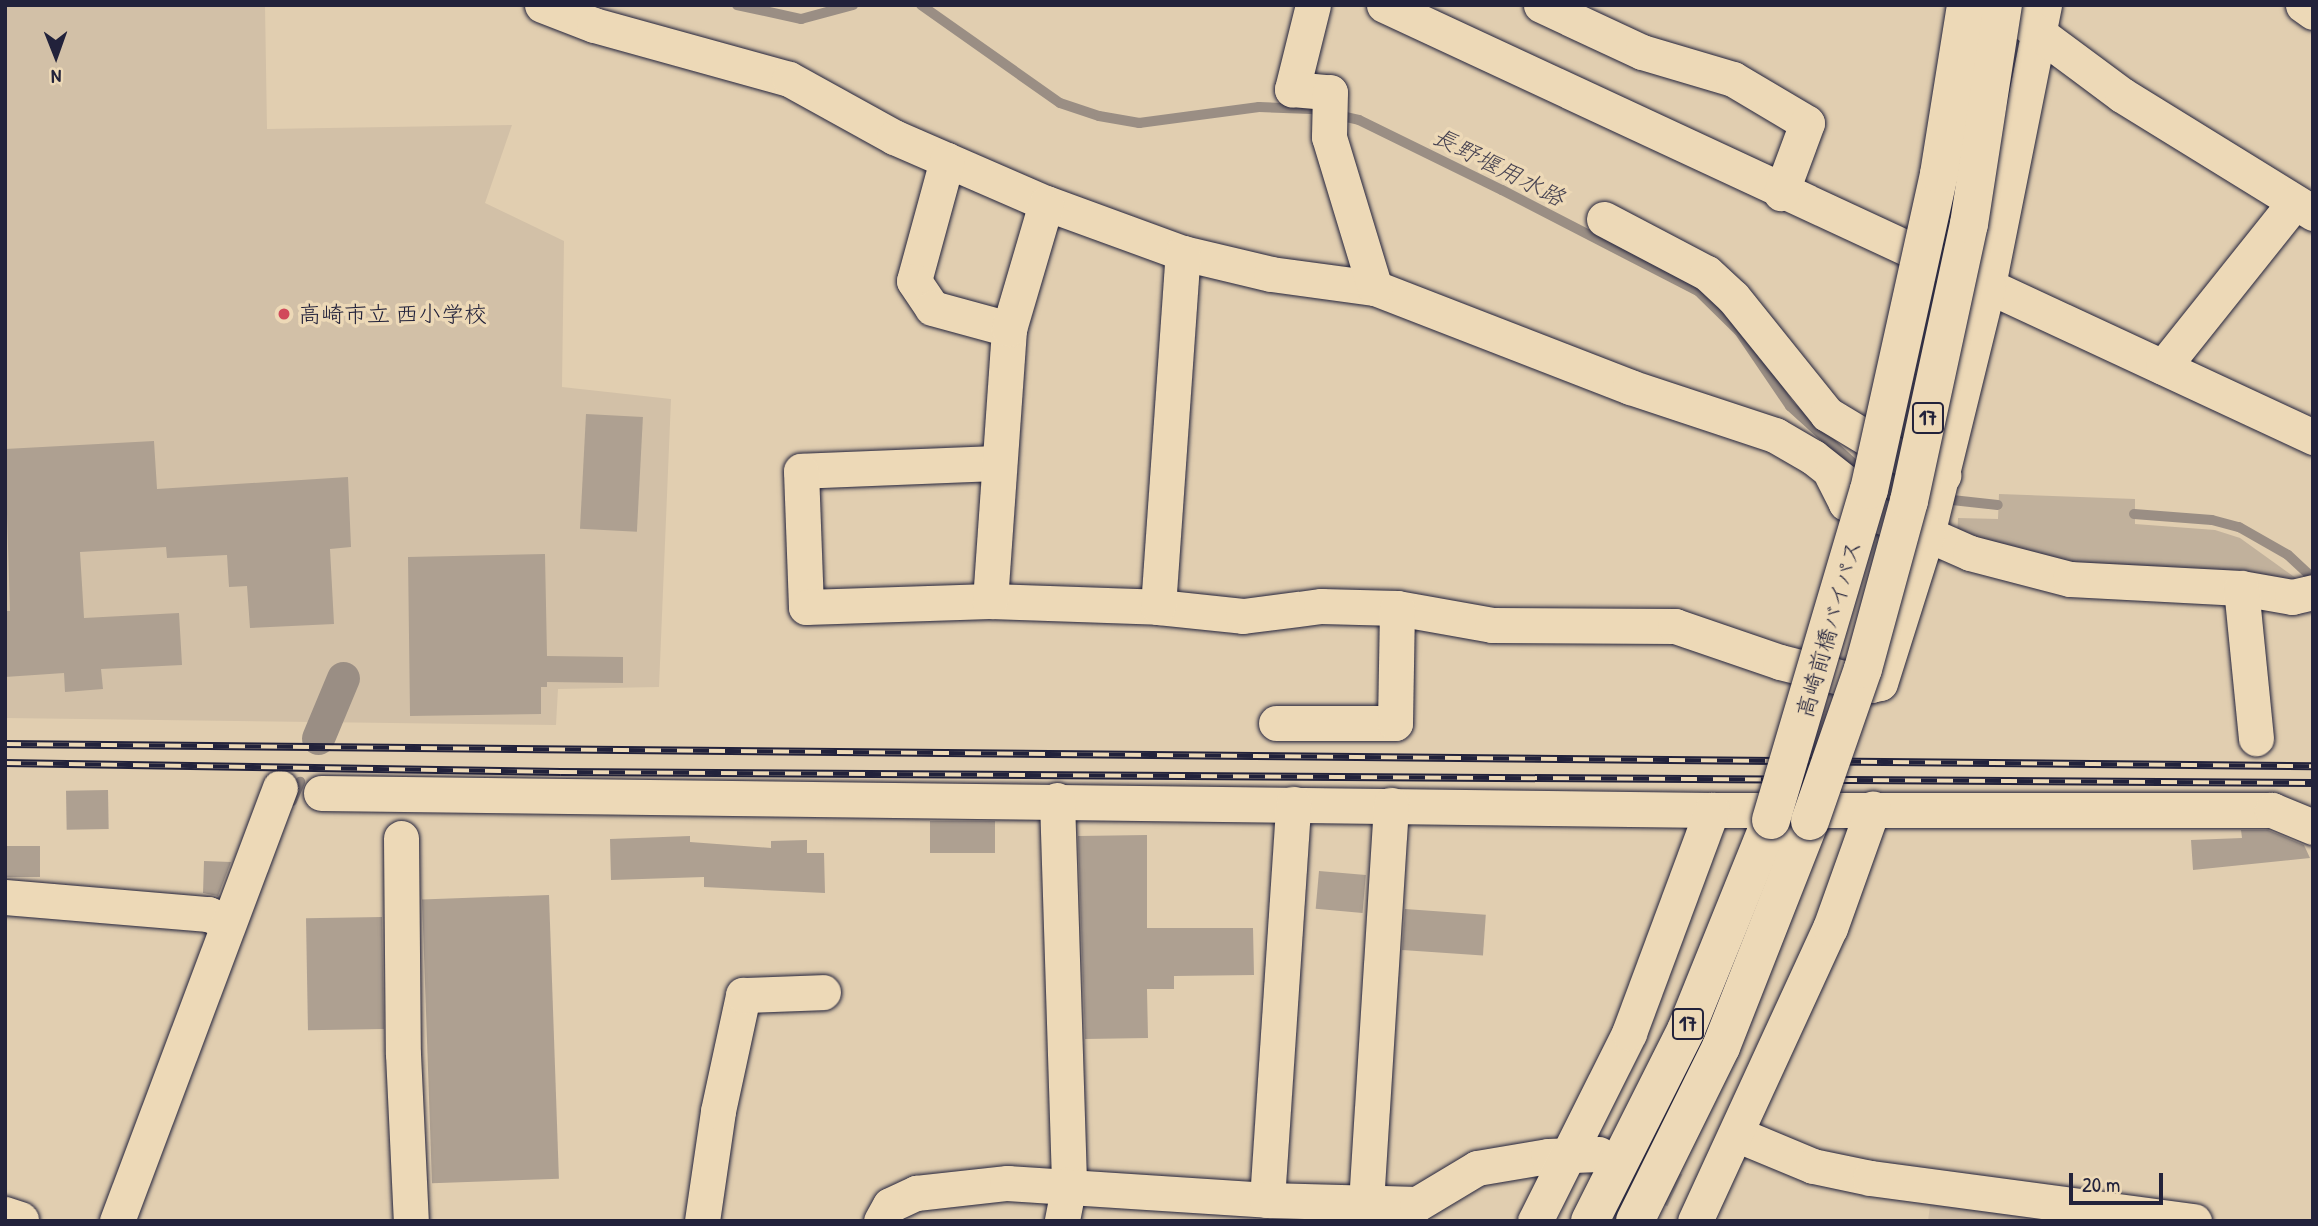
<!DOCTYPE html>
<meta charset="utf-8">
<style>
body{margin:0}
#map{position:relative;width:2318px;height:1226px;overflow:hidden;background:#e1ceb0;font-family:"Patrick Hand","Klee One",sans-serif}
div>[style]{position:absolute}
.built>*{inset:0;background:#d2c0a7}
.green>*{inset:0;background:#c1b19c}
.stream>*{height:10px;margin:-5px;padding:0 5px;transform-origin:5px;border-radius:5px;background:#9a8e84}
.canal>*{height:33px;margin:-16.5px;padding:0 16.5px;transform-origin:16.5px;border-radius:16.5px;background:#9a8e84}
.building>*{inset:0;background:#aea091;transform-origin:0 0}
.minor-tunnel>*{height:35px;margin-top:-17.5px;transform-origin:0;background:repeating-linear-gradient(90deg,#bbac99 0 35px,transparent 0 53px)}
.roads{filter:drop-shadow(0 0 2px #22223b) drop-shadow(0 0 2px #22223b)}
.minor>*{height:35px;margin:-17.5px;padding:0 17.5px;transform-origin:17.5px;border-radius:17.5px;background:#edd9b7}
.major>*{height:38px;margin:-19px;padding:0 19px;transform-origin:19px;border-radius:19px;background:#edd9b7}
.highway>*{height:38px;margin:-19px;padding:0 19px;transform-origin:19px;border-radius:19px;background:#edd9b7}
.rail>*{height:8px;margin-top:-4px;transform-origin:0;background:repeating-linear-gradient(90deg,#edd9b7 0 16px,#22223b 0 32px);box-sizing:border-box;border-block:2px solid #22223b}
.bridges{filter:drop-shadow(0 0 2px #22223b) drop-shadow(0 0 2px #22223b)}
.highway-bridge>*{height:38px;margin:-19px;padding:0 19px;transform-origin:19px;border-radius:19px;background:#edd9b7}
.dots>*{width:19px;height:19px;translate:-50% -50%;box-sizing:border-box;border:4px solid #edd9b7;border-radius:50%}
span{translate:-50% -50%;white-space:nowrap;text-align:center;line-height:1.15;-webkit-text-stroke:7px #edd9b7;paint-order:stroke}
.shield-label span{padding:2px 5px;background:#edd9b7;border:2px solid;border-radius:5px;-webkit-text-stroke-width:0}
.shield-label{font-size:21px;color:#22223b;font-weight:700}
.poi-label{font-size:23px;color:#22223b}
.left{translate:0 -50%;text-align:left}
.street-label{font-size:23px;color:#22223b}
.water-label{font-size:24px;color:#464251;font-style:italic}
.frame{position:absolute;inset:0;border:7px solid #22223b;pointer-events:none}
.north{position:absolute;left:21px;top:21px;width:70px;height:70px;-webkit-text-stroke:5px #edd9b7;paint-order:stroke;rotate:179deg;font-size:19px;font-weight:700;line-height:28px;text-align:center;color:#22223b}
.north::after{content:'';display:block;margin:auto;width:24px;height:32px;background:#22223b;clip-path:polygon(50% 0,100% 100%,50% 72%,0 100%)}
.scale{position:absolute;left:2069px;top:1173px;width:94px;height:32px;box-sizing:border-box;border:4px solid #22223b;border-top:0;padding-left:9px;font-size:21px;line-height:24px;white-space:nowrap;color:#22223b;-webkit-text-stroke:5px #edd9b7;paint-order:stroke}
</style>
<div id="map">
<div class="built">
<div style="clip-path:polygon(5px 5px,265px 5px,267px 129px,512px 125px,485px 203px,564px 241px,562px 387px,671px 399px,659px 687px,558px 689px,556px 725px,5px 718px)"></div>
<div style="clip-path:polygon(1931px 1198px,2107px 1221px,1928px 1221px)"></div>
</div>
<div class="green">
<div style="clip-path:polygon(1999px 494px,2135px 499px,2135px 524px,2215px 530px,2240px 538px,2300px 581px,2088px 572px,1957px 539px,1958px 518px,1998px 519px)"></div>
</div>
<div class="stream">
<div style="left:737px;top:5px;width:66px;rotate:12.3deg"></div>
<div style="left:801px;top:19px;width:54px;rotate:-15.1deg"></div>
<div style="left:921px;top:5px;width:170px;rotate:35.2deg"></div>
<div style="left:1060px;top:103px;width:41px;rotate:18.4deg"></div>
<div style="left:1099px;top:116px;width:41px;rotate:9.9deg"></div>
<div style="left:1139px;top:123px;width:121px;rotate:-7.6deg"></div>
<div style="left:1259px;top:107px;width:52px;rotate:2.2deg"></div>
<div style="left:1311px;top:109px;width:49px;rotate:12.9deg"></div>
<div style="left:1359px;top:120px;width:159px;rotate:26.1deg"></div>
<div style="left:1502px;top:190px;width:220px;rotate:27.3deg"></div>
<div style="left:1698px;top:291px;width:57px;rotate:44.3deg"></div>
<div style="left:1739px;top:331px;width:91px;rotate:55.8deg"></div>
<div style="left:1790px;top:406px;width:88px;rotate:42.2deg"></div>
<div style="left:1855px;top:465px;width:13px;rotate:23deg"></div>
<div style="left:1943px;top:499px;width:55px;rotate:6.2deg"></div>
<div style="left:2134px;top:514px;width:78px;rotate:4.4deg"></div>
<div style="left:2212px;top:520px;width:28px;rotate:15deg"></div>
<div style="left:2239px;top:527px;width:56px;rotate:29.7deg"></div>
<div style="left:2288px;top:555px;width:34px;rotate:43deg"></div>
<div style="left:292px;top:801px;width:21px;rotate:-67deg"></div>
</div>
<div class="canal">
<div style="left:318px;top:738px;width:65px;rotate:-67.4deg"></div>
</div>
<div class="building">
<div style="left:586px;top:414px;width:57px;height:115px;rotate:3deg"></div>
<div style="clip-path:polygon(154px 441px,157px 489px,348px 477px,351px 547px,330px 549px,334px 624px,250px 628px,247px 586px,229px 587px,227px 555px,167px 558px,166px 547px,80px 552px,84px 618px,179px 613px,182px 665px,101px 669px,103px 689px,65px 692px,64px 673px,5px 677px,5px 611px,10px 611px,5px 449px)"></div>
<div style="clip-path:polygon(545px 554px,547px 656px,623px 657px,623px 683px,547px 682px,547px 687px,541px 687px,541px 714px,410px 716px,408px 557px)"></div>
<div style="left:108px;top:790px;width:39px;height:42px;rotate:89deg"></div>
<div style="left:930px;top:821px;width:65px;height:32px"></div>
<div style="clip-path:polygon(2241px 830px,2268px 830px,2304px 845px,2310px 858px,2193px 870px,2191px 840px,2242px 838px)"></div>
<div style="clip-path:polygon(1147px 835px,1147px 928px,1253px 928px,1254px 975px,1174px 976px,1174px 989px,1147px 989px,1148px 1038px,1085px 1039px,1078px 836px)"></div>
<div style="clip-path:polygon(690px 836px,690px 842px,771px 848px,771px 841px,807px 840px,807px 853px,824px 853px,825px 893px,704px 887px,704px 877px,611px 880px,610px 839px)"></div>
<div style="left:5px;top:846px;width:35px;height:31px"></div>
<div style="clip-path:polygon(204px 861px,231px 862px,218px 896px,203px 893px)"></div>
<div style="left:1319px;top:871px;width:47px;height:38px;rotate:5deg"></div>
<div style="left:549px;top:895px;width:284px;height:127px;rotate:88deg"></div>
<div style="left:1405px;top:909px;width:81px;height:41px;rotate:4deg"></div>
<div style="left:382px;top:917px;width:112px;height:76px;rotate:89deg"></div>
</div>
<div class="minor-tunnel">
<div style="left:1599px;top:1154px;width:84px;rotate:25.3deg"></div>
</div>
<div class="roads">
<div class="minor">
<div style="left:542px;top:5px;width:56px;rotate:21deg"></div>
<div style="left:594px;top:25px;width:202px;rotate:15.5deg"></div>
<div style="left:789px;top:79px;width:120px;rotate:28.9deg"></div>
<div style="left:894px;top:137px;width:166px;rotate:23.5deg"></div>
<div style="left:1046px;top:203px;width:146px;rotate:20.1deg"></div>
<div style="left:1183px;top:253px;width:90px;rotate:13.4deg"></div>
<div style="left:1271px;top:274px;width:105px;rotate:7.7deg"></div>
<div style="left:1375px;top:288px;width:274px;rotate:21.2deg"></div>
<div style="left:1630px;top:387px;width:153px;rotate:18.3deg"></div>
<div style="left:1775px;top:435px;width:44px;rotate:30.1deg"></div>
<div style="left:1813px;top:457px;width:48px;rotate:38.3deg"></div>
<div style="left:1313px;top:5px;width:87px;rotate:104deg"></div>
<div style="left:1292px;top:89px;width:38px;rotate:5deg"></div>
<div style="left:1330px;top:92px;width:45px;rotate:91.3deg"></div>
<div style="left:1329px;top:137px;width:158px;rotate:73.1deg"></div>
<div style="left:1384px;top:5px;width:1025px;rotate:24.94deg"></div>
<div style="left:1541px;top:5px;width:111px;rotate:25deg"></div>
<div style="left:1642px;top:52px;width:95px;rotate:16.5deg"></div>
<div style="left:1733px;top:79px;width:86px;rotate:30.7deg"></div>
<div style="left:1807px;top:123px;width:75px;rotate:110.4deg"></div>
<div style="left:2044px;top:5px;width:287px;rotate:101.3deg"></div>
<div style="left:1988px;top:286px;width:255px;rotate:103.8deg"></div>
<div style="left:1927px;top:534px;width:47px;rotate:23.8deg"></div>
<div style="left:1970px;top:553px;width:103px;rotate:14.6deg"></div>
<div style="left:2070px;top:579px;width:171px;rotate:3deg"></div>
<div style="left:2241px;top:588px;width:52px;rotate:10deg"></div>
<div style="left:2292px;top:597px;width:22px;rotate:-13deg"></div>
<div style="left:2303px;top:5px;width:12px;rotate:35deg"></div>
<div style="left:2021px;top:20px;width:126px;rotate:36.6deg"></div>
<div style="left:2122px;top:95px;width:225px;rotate:31.7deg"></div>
<div style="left:947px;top:160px;width:125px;rotate:105.3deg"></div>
<div style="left:914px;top:281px;width:32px;rotate:56deg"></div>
<div style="left:932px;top:308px;width:80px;rotate:15.3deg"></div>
<div style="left:1604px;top:219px;width:116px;rotate:27.7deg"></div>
<div style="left:1707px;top:273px;width:35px;rotate:43deg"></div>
<div style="left:1733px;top:297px;width:150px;rotate:51.2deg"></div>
<div style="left:1827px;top:414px;width:76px;rotate:31deg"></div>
<div style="left:1892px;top:453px;width:56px;rotate:23.3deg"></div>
<div style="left:2163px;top:367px;width:210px;rotate:-51.4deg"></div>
<div style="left:997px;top:463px;width:196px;rotate:177.7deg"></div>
<div style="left:801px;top:471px;width:136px;rotate:87.9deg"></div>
<div style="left:806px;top:607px;width:184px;rotate:-1.9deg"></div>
<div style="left:990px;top:601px;width:168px;rotate:2deg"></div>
<div style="left:1158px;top:607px;width:85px;rotate:6deg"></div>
<div style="left:1243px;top:616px;width:79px;rotate:-7.3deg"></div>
<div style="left:1321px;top:606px;width:76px;rotate:1.5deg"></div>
<div style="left:1397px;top:608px;width:97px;rotate:10.1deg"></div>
<div style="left:1492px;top:625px;width:183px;rotate:0.3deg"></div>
<div style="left:1675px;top:626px;width:111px;rotate:18.9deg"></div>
<div style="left:1780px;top:662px;width:94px;rotate:14.2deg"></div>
<div style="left:1871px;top:685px;width:9px;rotate:-13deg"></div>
<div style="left:1880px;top:683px;width:156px;rotate:-72.5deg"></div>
<div style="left:1927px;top:534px;width:87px;rotate:-159.1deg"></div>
<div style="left:1846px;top:503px;width:31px;rotate:-117deg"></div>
<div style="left:2241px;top:588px;width:151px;rotate:84.3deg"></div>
<div style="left:990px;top:601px;width:273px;rotate:-86deg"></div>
<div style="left:1009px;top:329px;width:131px;rotate:-73.6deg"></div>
<div style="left:1158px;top:607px;width:355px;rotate:-86deg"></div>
<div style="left:1276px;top:723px;width:119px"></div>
<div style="left:1395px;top:723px;width:115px;rotate:-89deg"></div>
<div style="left:321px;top:793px;width:1391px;rotate:0.7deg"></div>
<div style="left:1712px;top:810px;width:560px"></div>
<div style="left:2272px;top:810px;width:44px;rotate:22.5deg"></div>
<div style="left:1057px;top:800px;width:384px;rotate:88.2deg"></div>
<div style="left:1069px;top:1184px;width:38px;rotate:101deg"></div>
<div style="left:401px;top:838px;width:216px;rotate:89.5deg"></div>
<div style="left:403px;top:1054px;width:167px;rotate:87.3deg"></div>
<div style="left:5px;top:897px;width:204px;rotate:4.8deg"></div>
<div style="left:208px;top:914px;width:22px;rotate:22deg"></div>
<div style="left:1736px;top:1134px;width:83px;rotate:22.6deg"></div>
<div style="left:1813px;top:1166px;width:58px;rotate:11.9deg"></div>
<div style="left:1870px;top:1178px;width:327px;rotate:7.6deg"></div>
<div style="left:1267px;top:1200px;width:397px;rotate:-86.2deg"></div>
<div style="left:1366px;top:1203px;width:399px;rotate:-86.4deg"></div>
<div style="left:117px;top:1221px;width:463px;rotate:-69.4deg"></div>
<div style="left:702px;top:1221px;width:111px;rotate:-81.7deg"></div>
<div style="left:718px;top:1111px;width:119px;rotate:-77.8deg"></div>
<div style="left:743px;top:995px;width:80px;rotate:-2.1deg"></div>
<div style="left:881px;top:1221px;width:18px;rotate:-61deg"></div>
<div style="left:890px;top:1205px;width:29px;rotate:-25deg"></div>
<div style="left:916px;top:1193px;width:92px;rotate:-6.3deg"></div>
<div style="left:1007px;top:1183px;width:261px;rotate:3.7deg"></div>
<div style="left:1267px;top:1200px;width:150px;rotate:1.5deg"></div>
<div style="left:1417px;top:1204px;width:70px;rotate:-31deg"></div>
<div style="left:1477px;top:1168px;width:72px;rotate:-9.6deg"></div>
<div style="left:1548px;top:1156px;width:51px;rotate:-2.2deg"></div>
<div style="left:1535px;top:1221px;width:210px;rotate:-63.4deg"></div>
<div style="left:1629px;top:1033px;width:238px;rotate:-69.6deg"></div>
<div style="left:1695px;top:1221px;width:323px;rotate:-65.3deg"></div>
<div style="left:1830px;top:928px;width:127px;rotate:-70.3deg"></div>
</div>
<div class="major">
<div style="left:5px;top:1216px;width:16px;rotate:18deg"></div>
</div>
<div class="highway">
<div style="left:1590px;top:1221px;width:214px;rotate:-63.3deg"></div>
<div style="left:1686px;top:1030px;width:227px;rotate:-68deg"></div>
<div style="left:1635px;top:1221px;width:194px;rotate:-63.7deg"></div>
<div style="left:1721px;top:1047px;width:243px;rotate:-68.5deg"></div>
</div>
</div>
<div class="rail">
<div style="left:5px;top:744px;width:2308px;rotate:0.55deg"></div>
<div style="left:5px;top:763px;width:556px;rotate:0.93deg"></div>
<div style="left:561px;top:772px;width:1752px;rotate:0.36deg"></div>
</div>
<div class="bridges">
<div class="highway-bridge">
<div style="left:1771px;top:820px;width:344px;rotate:-73.5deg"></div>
<div style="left:1869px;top:490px;width:324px;rotate:-77.5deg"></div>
<div style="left:1939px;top:174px;width:171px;rotate:-80.9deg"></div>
<div style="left:1810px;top:821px;width:161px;rotate:-70.8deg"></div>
<div style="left:1863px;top:669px;width:174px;rotate:-74.7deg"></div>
<div style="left:1909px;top:501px;width:283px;rotate:-77.8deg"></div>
<div style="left:1969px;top:224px;width:222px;rotate:-81.2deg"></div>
</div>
</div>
<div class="dots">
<div style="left:284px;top:314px;background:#d1495b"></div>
</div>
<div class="shield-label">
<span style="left:1928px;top:418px">17</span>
<span style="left:1688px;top:1024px">17</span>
</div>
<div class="poi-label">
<span class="left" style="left:298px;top:314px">高崎市立 西小学校</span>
</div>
<div class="street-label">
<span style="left:1829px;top:629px;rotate:-74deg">高崎前橋バイパス</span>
</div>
<div class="water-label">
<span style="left:1499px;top:167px;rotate:27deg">長野堰用水路</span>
</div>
<div class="frame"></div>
<div class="north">N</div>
<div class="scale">20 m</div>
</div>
